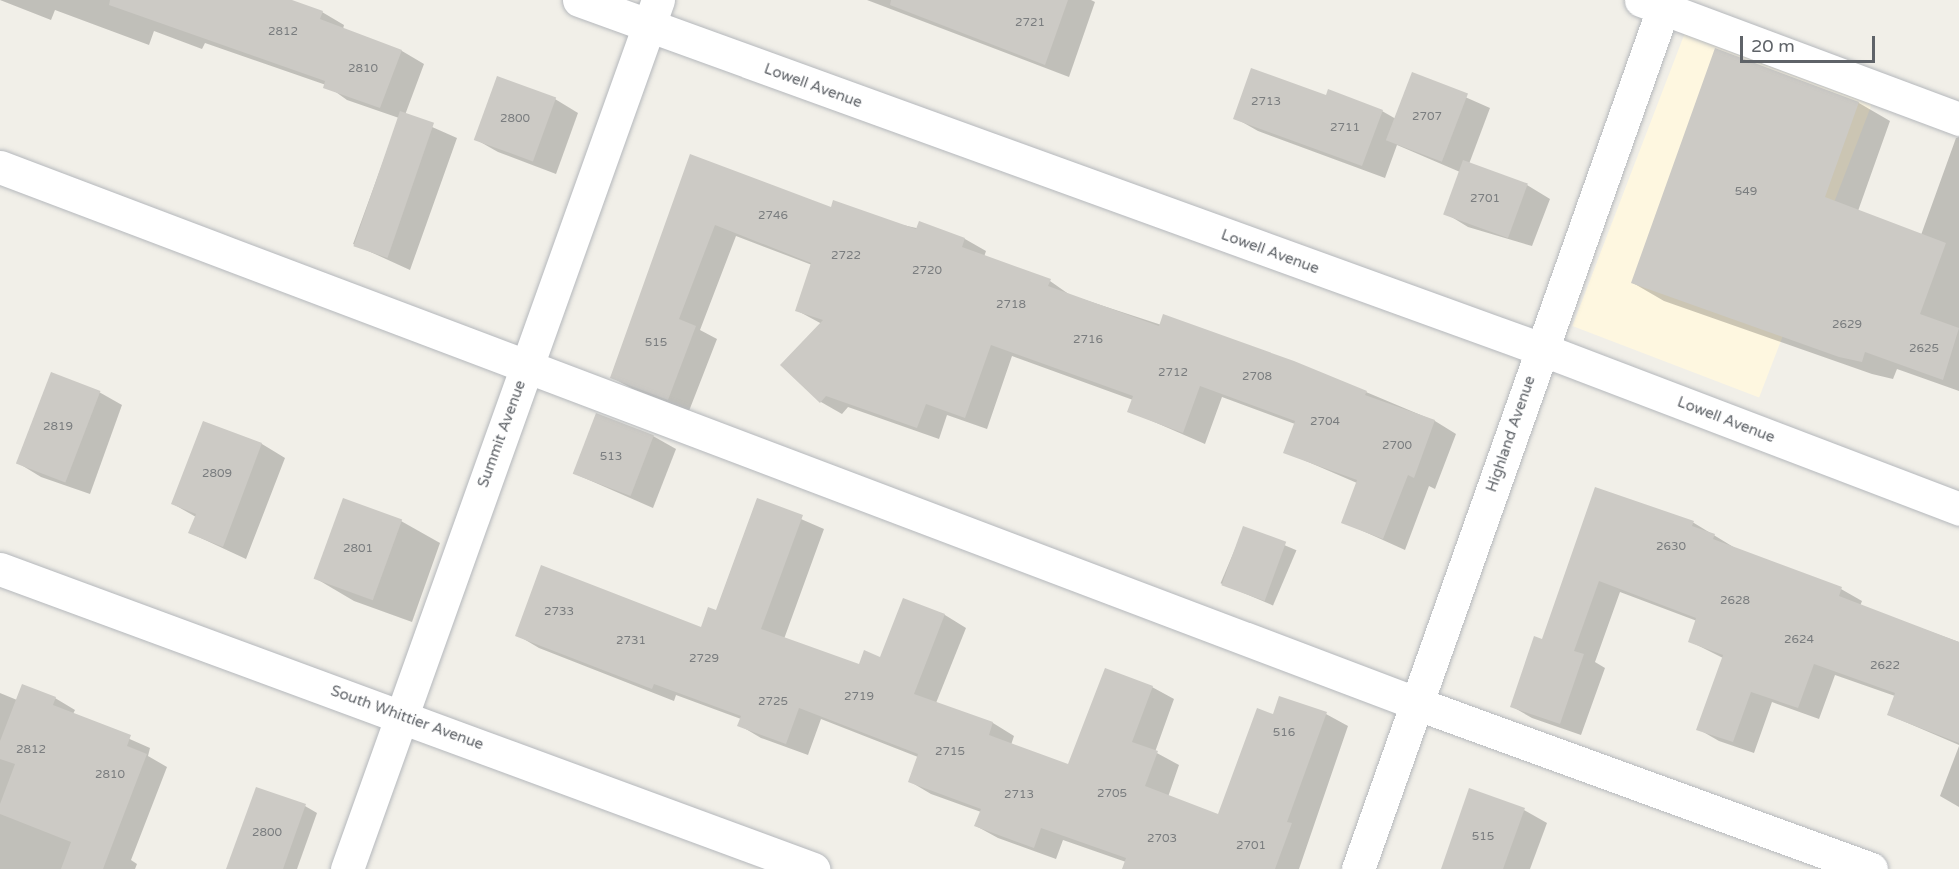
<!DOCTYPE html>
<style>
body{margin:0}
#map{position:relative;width:1959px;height:869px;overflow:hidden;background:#f1efe8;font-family:"Varela Round",sans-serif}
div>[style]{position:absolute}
.commercial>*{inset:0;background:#fef7e0;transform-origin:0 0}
.shadow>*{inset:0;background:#0003;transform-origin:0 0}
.building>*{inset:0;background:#cccac5;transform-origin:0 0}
.roads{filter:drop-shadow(0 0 2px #b5b8bc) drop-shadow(0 0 2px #b5b8bc)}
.minor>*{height:33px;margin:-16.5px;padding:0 16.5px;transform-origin:16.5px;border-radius:16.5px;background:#fff}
span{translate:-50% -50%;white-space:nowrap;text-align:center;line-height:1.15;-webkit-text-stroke:6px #fff;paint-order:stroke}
.number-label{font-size:12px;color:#7a7d7f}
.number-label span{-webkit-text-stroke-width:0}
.street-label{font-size:15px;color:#5f6368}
.scale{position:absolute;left:1740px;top:36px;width:135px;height:27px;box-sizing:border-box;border:3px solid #5f6368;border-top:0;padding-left:8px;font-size:18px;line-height:21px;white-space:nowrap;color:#5f6368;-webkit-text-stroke:4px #fff;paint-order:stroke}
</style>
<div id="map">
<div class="commercial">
<div style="left:1686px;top:30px;width:200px;height:317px;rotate:21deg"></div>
</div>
<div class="shadow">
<div style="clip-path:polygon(0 0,285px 0,322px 12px,344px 25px,343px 29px,402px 51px,424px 64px,405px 115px,457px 138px,410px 270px,353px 244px,399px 118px,347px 100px,326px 85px,205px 43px,202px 49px,154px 31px,149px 45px,55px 10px,51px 20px)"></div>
<div style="clip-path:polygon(867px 0,1091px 0,1095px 2px,1069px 77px)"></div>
<div style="clip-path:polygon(1716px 50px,1859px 103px,1890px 121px,1858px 211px,1921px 235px,1956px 138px,1959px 137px,1959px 391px,1897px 369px,1893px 379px,1872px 374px,1664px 301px,1633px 283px)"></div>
<div style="clip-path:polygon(1413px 74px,1490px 108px,1469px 164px,1527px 185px,1550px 199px,1532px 246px,1468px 227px,1445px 213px,1460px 172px,1397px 145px,1385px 178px,1258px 131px,1235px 118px,1327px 97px,1382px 111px,1396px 119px)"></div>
<div style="clip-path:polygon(555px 99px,578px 113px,556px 174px,498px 152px,475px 139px)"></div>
<div style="clip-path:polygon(691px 156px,832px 209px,965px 239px,986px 251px,984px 257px,1050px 281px,1070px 295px,1366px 392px,1435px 421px,1456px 434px,1435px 489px,1429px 486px,1405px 550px,1343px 522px,1357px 483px,1285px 452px,1295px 424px,1222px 397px,1205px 444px,1129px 411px,1133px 400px,1012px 356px,987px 429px,947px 415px,939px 439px,848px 407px,842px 414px,821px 402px,822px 324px,796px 310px,812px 265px,736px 236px,700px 330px,717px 339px,689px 411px,633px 389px,611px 377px)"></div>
<div style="clip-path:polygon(99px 392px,122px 405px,90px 494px,41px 477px,18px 463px)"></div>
<div style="clip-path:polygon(204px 423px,262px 444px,285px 458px,246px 559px,190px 533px,196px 517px,173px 504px)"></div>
<div style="clip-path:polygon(653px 436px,676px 449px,653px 508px,573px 473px)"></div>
<div style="clip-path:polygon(1596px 489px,1694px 523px,1735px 548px,1841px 589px,1862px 601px,1860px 606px,1959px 642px,1959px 745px,1889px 715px,1895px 696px,1835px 675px,1819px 719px,1772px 702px,1754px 753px,1719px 741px,1698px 729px,1723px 658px,1689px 641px,1697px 621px,1620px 592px,1595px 662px,1605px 668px,1581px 735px,1532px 718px,1511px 706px,1543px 641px)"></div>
<div style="clip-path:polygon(757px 500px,824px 529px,784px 639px,859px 666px,881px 659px,904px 600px,945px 615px,966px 628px,936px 703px,993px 723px,1014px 736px,1011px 745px,1069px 766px,1152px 687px,1174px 699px,1155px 752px,1179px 765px,1168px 797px,1219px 816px,1274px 715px,1326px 714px,1348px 726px,1299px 869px,1124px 869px,1126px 862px,1063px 840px,1056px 859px,998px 838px,976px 826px,981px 812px,931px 794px,909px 781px,918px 757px,821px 719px,808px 755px,761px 738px,739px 725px,741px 719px,676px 695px,674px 701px,539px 648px,517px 635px,702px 629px,716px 612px)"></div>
<div style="clip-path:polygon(401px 521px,440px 543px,412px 622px,354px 601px,315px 578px)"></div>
<div style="left:1244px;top:528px;width:57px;height:60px;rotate:23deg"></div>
<div style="clip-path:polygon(0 693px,17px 700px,55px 698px,75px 710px,73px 714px,150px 748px,148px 756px,167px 767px,131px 860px,137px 864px,135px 869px,0 869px)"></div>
<div style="clip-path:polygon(1959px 746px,1959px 807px,1940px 796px)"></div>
<div style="clip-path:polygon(305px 806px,317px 813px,297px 869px,243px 869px)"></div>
<div style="clip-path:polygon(1524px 810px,1547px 823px,1530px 869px,1451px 869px)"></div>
</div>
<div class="building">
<div style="clip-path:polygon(110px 0,292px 0,323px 11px,320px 19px,402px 50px,380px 108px,323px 88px,325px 81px,109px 5px)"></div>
<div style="clip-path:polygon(891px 0,1068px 0,1045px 65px,890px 5px)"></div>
<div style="clip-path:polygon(1715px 48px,1859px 102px,1825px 197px,1946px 243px,1920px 314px,1959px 328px,1943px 380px,1865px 352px,1862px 362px,1839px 357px,1631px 283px)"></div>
<div style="clip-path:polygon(1251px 68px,1326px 95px,1328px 89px,1383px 110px,1362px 166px,1233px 119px)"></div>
<div style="left:1412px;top:72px;width:60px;height:73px;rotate:21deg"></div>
<div style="left:497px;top:76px;width:63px;height:68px;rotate:20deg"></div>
<div style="left:400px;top:111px;width:36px;height:143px;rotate:19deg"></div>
<div style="clip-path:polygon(690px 154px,831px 207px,833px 200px,916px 229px,919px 221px,965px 238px,962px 247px,1051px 279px,1048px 286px,1159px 326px,1163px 314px,1294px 361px,1367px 391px,1365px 395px,1435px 420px,1414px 478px,1408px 475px,1383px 539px,1341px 523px,1357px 480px,1283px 453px,1295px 421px,1200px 386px,1183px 433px,1127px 412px,1133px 396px,991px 345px,965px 418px,926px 404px,917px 428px,826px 396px,820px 403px,780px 365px,823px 320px,795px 311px,811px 263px,715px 225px,679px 319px,696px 326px,668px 400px,610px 378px)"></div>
<div style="left:1463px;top:160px;width:69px;height:58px;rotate:20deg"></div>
<div style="left:51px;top:372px;width:53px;height:98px;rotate:21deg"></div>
<div style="left:596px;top:413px;width:62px;height:65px;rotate:21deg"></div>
<div style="clip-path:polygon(203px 421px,262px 443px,223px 547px,188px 533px,196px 514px,171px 504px)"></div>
<div style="clip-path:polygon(1595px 487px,1694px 521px,1692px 526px,1715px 534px,1713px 539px,1842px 587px,1839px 596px,1959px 642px,1959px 743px,1887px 715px,1895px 693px,1814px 664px,1798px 708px,1751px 692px,1733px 742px,1696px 730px,1723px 655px,1688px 642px,1696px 618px,1599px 581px,1574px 651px,1584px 654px,1560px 724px,1510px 707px,1534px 636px,1542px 639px)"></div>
<div style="left:343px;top:498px;width:63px;height:86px;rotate:20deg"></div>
<div style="clip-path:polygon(757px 498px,803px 515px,761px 629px,859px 664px,864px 650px,880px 657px,903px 598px,945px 614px,914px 694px,993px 722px,989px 735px,1068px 764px,1105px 668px,1153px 686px,1132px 742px,1158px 751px,1145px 786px,1218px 814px,1257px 708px,1273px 714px,1279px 696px,1327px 712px,1287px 822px,1292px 823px,1275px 869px,1122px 869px,1126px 858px,1041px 828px,1034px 848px,974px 826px,981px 809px,908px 782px,918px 754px,799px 708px,786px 744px,737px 726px,741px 716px,654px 684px,652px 689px,515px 636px,541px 565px,701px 627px,708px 607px,716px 610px)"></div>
<div style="left:1243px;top:526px;width:46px;height:63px;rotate:20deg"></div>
<div style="clip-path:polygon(22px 684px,56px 697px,53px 705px,131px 735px,127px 746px,147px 754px,103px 869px,61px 869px,71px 842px,0 814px,0 804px,15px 764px,0 759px,0 741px)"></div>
<div style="clip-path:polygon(256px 787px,306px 804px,283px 869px,226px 869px)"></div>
<div style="clip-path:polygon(1469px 788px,1525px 808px,1503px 869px,1441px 869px)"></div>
</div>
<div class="roads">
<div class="minor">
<div style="left:579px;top:0;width:1023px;rotate:19.94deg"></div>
<div style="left:1541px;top:349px;width:448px;rotate:20.9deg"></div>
<div style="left:1641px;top:0;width:340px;rotate:20.5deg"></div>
<div style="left:0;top:167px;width:1516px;rotate:20.74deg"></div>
<div style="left:1418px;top:704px;width:482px;rotate:20deg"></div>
<div style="left:0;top:569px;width:867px;rotate:20.25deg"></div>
<div style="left:347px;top:869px;width:923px;rotate:-70.31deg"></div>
<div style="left:1358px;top:869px;width:922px;rotate:-70.48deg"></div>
</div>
</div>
<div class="number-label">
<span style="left:1030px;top:23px">2721</span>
<span style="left:283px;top:32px">2812</span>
<span style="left:363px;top:69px">2810</span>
<span style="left:1266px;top:102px">2713</span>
<span style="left:1427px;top:117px">2707</span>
<span style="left:515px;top:119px">2800</span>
<span style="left:1345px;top:128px">2711</span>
<span style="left:1746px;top:192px">549</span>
<span style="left:1485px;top:199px">2701</span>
<span style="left:773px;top:216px">2746</span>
<span style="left:846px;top:256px">2722</span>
<span style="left:927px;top:271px">2720</span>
<span style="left:1011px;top:305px">2718</span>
<span style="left:1847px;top:325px">2629</span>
<span style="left:1088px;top:340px">2716</span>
<span style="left:656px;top:343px">515</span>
<span style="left:1924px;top:349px">2625</span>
<span style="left:1173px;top:373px">2712</span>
<span style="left:1257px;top:377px">2708</span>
<span style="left:1325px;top:422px">2704</span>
<span style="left:58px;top:427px">2819</span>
<span style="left:1397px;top:446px">2700</span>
<span style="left:611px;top:457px">513</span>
<span style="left:217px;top:474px">2809</span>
<span style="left:1671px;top:547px">2630</span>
<span style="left:358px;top:549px">2801</span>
<span style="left:1735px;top:601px">2628</span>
<span style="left:559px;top:612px">2733</span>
<span style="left:1799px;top:640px">2624</span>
<span style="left:631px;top:641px">2731</span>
<span style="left:704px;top:659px">2729</span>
<span style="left:1885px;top:666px">2622</span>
<span style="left:859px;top:697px">2719</span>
<span style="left:773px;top:702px">2725</span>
<span style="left:1284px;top:733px">516</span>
<span style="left:31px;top:750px">2812</span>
<span style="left:950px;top:752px">2715</span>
<span style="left:110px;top:775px">2810</span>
<span style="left:1112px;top:794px">2705</span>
<span style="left:1019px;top:795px">2713</span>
<span style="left:267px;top:833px">2800</span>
<span style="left:1483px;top:837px">515</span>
<span style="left:1162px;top:839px">2703</span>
<span style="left:1251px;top:846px">2701</span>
</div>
<div class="street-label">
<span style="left:813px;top:86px;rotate:20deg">Lowell Avenue</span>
<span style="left:1270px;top:252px;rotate:20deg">Lowell Avenue</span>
<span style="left:1726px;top:420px;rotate:21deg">Lowell Avenue</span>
<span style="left:502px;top:434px;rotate:-70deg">Summit Avenue</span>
<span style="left:1511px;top:434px;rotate:-71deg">Highland Avenue</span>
<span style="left:407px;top:718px;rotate:20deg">South Whittier Avenue</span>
</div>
<div class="scale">20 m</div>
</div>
